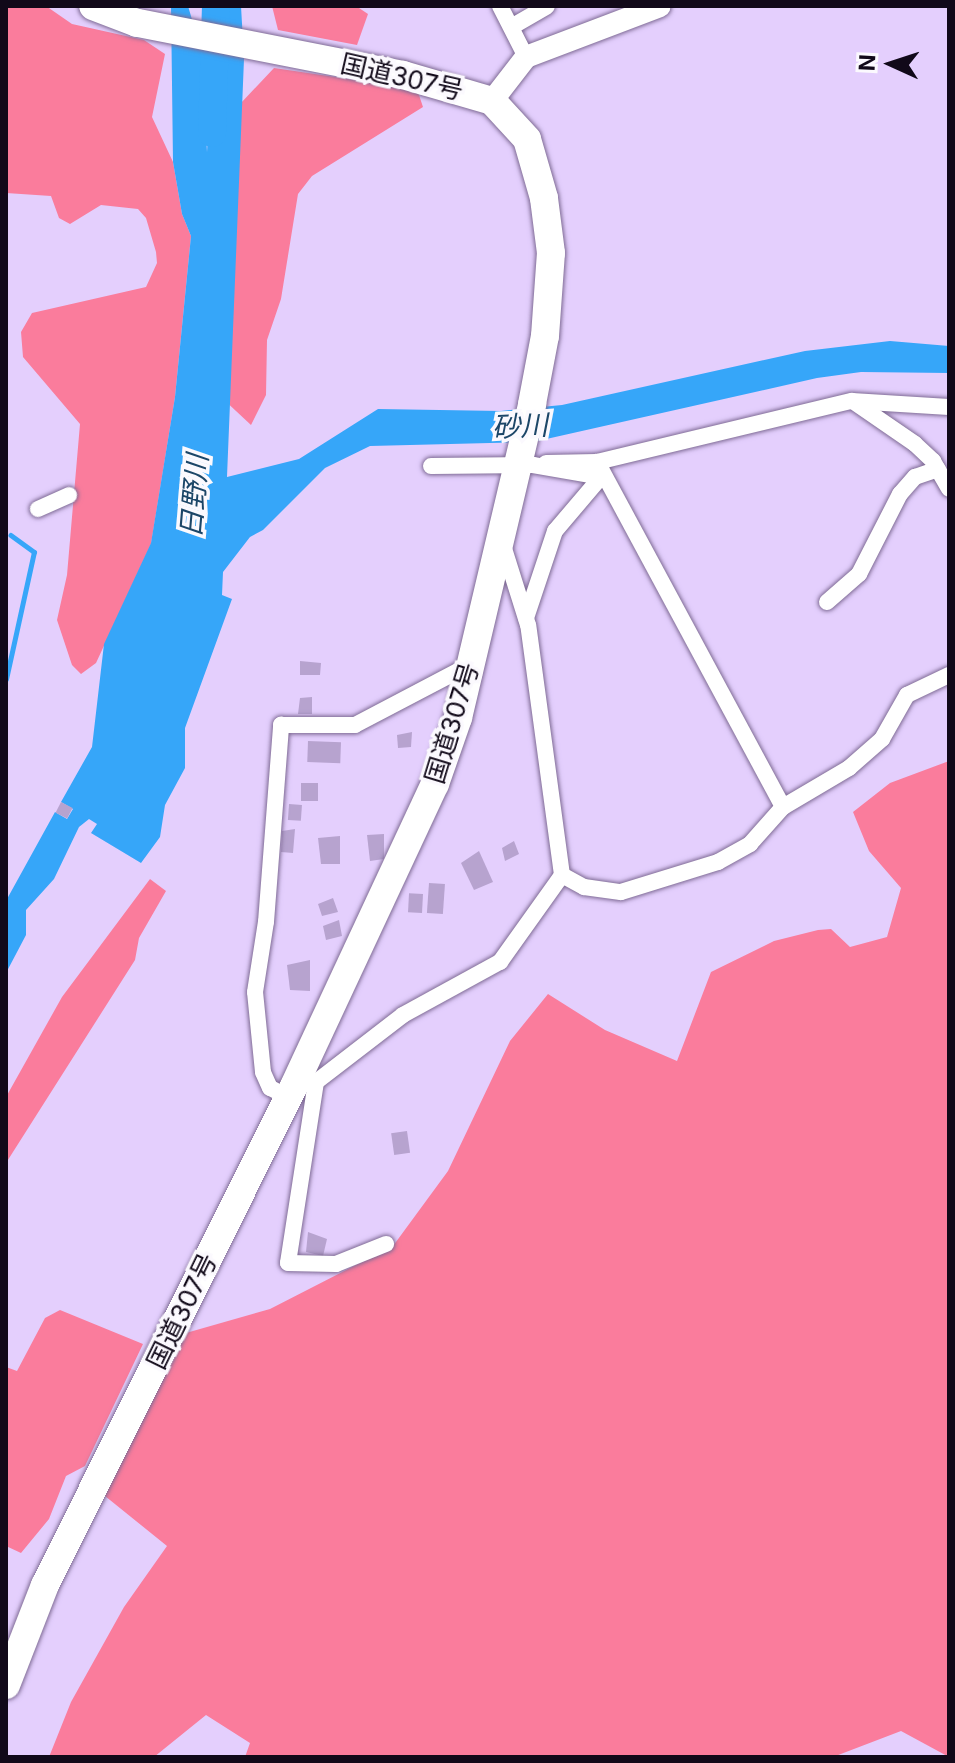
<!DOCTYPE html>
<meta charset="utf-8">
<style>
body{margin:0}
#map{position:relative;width:955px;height:1763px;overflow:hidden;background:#e4cffd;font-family:Inter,"Noto Sans JP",sans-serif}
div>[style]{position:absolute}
.forest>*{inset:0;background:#fa7c9c}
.water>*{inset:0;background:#36a6f9}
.stream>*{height:5px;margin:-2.5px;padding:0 2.5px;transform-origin:2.5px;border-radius:2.5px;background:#36a6f9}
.river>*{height:28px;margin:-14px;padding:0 14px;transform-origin:14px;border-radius:14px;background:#36a6f9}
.building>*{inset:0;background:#b7a3cf;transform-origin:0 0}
.roads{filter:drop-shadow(0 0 2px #7f6b95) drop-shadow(0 0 2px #7f6b95)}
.minor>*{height:16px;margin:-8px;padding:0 8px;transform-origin:8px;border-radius:8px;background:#fff}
.secondary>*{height:22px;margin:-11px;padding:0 11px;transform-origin:11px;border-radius:11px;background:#fff}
.trunk>*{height:28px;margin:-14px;padding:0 14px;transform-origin:14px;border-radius:14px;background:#fff}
span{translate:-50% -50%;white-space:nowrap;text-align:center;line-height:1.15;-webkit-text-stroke:7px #fbf9fe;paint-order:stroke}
.street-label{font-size:26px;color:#110919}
.water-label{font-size:28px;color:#1c4668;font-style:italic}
.frame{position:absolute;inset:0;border:8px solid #110919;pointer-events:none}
.north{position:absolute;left:851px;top:24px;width:80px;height:80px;-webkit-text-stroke:6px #fbf9fe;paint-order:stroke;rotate:273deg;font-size:22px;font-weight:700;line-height:32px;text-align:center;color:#110919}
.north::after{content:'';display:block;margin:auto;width:28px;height:36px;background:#110919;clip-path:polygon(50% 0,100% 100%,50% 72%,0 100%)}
</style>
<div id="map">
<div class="forest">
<div style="clip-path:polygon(6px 6px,46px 6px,72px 24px,144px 40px,165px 54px,152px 117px,173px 162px,182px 214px,191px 236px,175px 397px,151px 544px,96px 663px,81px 674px,72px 665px,57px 620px,67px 575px,80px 424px,23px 357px,21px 332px,32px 313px,146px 287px,157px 263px,156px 252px,146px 218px,138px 209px,101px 205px,70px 224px,59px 218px,51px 196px,6px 193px)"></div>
<div style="clip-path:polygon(272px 6px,356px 6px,368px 14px,357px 45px,278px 30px)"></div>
<div style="clip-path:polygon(274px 68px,417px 89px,423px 107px,312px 176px,298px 194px,281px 299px,267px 340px,266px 395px,251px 425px,221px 397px,224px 121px)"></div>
<div style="clip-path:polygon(949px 761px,949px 1757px,901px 1731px,833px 1757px,245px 1757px,250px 1743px,206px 1715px,154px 1757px,49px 1757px,71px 1702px,124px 1607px,167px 1546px,105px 1496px,179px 1335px,270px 1309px,393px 1246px,448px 1171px,510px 1041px,548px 994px,605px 1030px,677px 1061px,711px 972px,774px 941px,818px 930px,831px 929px,850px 947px,887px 937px,901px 888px,869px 851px,853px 812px,890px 783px)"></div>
<div style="clip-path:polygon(150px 879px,166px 891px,139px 938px,135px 960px,6px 1163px,6px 1097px,62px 997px)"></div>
<div style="clip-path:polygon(60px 1310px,143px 1344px,85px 1466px,66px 1476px,49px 1519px,21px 1553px,6px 1546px,6px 1367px,17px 1371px,45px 1318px)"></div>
</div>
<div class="water">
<div style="clip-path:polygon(171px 6px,188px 6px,201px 50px,207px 152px,216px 6px,241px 6px,244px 59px,227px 477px,299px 459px,378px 409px,501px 411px,562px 405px,805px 351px,890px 341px,949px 346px,949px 373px,861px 372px,817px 378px,533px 442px,370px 446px,325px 468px,263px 530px,250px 537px,223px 572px,222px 595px,232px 599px,185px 728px,185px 768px,165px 805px,160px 837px,141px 863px,91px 833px,97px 824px,89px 819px,79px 827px,54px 879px,26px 910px,26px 935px,6px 973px,7px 899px,55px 812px,67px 819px,73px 809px,61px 802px,92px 747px,104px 644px,151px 543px,175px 397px,191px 236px,182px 214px,173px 162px)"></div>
</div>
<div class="stream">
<div style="left:6px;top:679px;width:130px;rotate:-77.6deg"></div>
<div style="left:34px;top:552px;width:29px;rotate:-144deg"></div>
</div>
<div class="river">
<div style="left:212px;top:133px;width:127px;rotate:-88.2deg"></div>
</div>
<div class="building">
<div style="clip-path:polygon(300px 661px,321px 663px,320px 675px,300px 675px)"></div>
<div style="clip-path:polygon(312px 697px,312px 714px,298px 714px,300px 698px)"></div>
<div style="clip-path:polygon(412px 732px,411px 747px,398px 748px,397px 735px)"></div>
<div style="left:308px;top:741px;width:33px;height:21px;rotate:2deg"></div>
<div style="left:301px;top:783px;width:17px;height:18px"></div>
<div style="left:61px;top:802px;width:13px;height:12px;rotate:27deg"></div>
<div style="left:289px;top:804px;width:13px;height:16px;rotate:4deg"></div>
<div style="clip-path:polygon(295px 829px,293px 853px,281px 852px,282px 831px)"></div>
<div style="clip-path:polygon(384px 834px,384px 859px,370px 861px,367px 835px)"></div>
<div style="clip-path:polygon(340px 836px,340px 864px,321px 864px,318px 838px)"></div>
<div style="clip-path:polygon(514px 841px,519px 854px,505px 861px,502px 848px)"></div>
<div style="clip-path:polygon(479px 851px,493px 882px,474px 890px,461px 863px)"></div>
<div style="left:429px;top:883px;width:16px;height:30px;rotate:4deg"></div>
<div style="left:423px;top:894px;width:19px;height:14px;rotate:93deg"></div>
<div style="clip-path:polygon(333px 898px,338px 912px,322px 916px,318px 904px)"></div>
<div style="clip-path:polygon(339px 920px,342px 936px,326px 940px,323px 926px)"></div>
<div style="clip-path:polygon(310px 960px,310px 991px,290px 990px,287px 965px)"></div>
<div style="left:407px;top:1131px;width:22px;height:16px;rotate:82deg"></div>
<div style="clip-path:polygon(308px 1232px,327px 1239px,323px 1256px,306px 1252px)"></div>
</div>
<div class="roads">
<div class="minor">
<div style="left:500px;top:6px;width:57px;rotate:63deg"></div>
<div style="left:513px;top:26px;width:39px;rotate:-30deg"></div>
<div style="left:854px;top:402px;width:74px;rotate:34.5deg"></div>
<div style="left:915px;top:444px;width:25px;rotate:43deg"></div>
<div style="left:933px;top:461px;width:32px;rotate:60deg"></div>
<div style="left:546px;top:463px;width:51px;rotate:-1.1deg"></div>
<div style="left:431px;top:466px;width:102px;rotate:-0.6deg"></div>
<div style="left:533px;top:465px;width:69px;rotate:10deg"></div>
<div style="left:38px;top:509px;width:34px;rotate:-24deg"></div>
<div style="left:827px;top:602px;width:43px;rotate:-41.2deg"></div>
<div style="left:859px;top:574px;width:90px;rotate:-62.9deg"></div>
<div style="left:900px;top:494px;width:23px;rotate:-49deg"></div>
<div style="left:915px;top:477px;width:24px;rotate:-19deg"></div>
<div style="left:526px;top:618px;width:92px;rotate:-71.6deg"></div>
<div style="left:555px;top:531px;width:71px;rotate:-49.6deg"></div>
<div style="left:783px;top:807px;width:392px;rotate:-118.3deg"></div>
<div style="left:597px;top:462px;width:262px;rotate:-13.5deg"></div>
<div style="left:852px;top:401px;width:97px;rotate:3.5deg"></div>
<div style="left:562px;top:875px;width:25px;rotate:29deg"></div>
<div style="left:584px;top:887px;width:37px;rotate:8deg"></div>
<div style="left:621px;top:892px;width:102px;rotate:-17.2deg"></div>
<div style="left:718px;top:862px;width:37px;rotate:-29deg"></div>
<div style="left:750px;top:844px;width:50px;rotate:-48.3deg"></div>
<div style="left:783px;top:807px;width:77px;rotate:-30.6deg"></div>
<div style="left:849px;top:768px;width:44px;rotate:-41.3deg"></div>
<div style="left:882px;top:739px;width:51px;rotate:-60.4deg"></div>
<div style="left:907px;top:695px;width:47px;rotate:-25.5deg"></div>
<div style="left:298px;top:1077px;width:19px;rotate:16deg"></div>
<div style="left:316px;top:1082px;width:110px;rotate:-37.6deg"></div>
<div style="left:403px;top:1015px;width:111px;rotate:-28.7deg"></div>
<div style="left:500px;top:962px;width:107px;rotate:-54.5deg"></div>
<div style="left:562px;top:875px;width:252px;rotate:-97.7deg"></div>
<div style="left:528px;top:625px;width:84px;rotate:-107.4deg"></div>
<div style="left:316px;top:1082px;width:183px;rotate:98.8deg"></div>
<div style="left:288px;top:1263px;width:48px;rotate:1.2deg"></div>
<div style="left:336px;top:1264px;width:54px;rotate:-21.8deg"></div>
<div style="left:288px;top:1097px;width:20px;rotate:-153deg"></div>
<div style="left:270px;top:1088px;width:17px;rotate:-114deg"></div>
<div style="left:263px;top:1072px;width:80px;rotate:-95.7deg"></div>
<div style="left:255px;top:992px;width:71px;rotate:-81.1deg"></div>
<div style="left:266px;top:922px;width:198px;rotate:-85.6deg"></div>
<div style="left:281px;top:725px;width:74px"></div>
<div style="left:355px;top:725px;width:131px;rotate:-27.7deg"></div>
</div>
<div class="secondary">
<div style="left:492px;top:101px;width:56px;rotate:-52.3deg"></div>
<div style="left:526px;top:57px;width:143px;rotate:-20.8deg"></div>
</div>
<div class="trunk">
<div style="left:6px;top:1685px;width:107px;rotate:-68.7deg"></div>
<div style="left:45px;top:1585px;width:558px;rotate:-63.48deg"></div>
<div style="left:294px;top:1086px;width:333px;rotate:-65deg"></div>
<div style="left:435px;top:784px;width:70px;rotate:-70.8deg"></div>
<div style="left:458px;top:718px;width:323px;rotate:-76.7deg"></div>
<div style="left:532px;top:404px;width:69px;rotate:-79.2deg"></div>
<div style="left:545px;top:336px;width:83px;rotate:-85.9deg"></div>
<div style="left:551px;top:253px;width:55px;rotate:-97.3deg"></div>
<div style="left:544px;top:198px;width:61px;rotate:-106.1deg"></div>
<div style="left:527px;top:139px;width:52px;rotate:-132.6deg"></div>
<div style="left:492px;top:101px;width:93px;rotate:-163.7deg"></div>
<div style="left:403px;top:75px;width:271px;rotate:-168.9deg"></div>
<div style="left:137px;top:23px;width:47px;rotate:-158.9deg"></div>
</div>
</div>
<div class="street-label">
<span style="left:402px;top:77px;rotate:13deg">国道307号</span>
<span style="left:452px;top:723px;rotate:-73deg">国道307号</span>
<span style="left:182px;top:1311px;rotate:-64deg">国道307号</span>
</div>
<div class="water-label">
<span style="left:520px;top:426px;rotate:-3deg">砂川</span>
<span style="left:194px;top:496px;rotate:-85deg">日野川</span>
</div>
<div class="frame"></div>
<div class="north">N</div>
</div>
